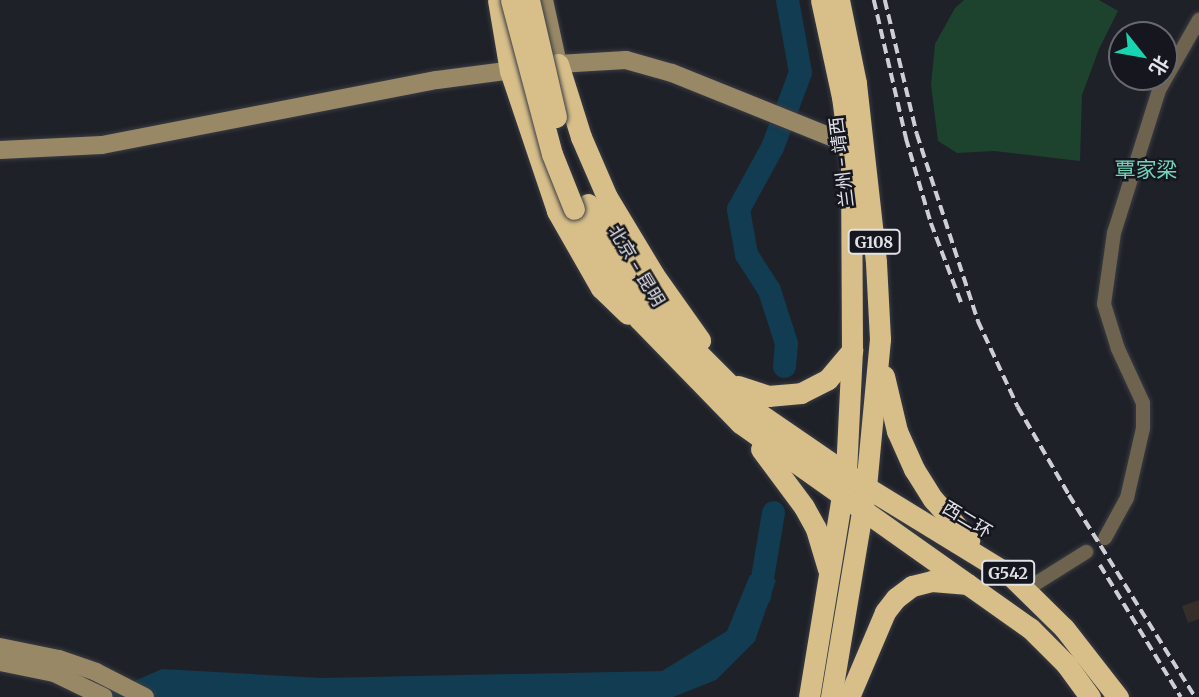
<!DOCTYPE html>
<meta charset="utf-8">
<style>
body{margin:0}
#map{position:relative;width:1199px;height:697px;overflow:hidden;background:#1f2128;font-family:Merriweather,"Noto Sans SC",serif}
div>[style]{position:absolute}
.green>*{inset:0;background:#1d422e}
.water>*{inset:0;background:#113c52}
.river>*{height:23px;margin:-11.5px;padding:0 11.5px;transform-origin:11.5px;border-radius:11.5px;background:#113c52}
.building>*{inset:0;background:#362f29}
.roads{filter:drop-shadow(0 0 2px #3a3c43) drop-shadow(0 0 2px #3a3c43)}
.street>*{height:14px;margin:-7px;padding:0 7px;transform-origin:7px;border-radius:7px;background:#6d634e}
.secondary>*{height:18px;margin:-9px;padding:0 9px;transform-origin:9px;border-radius:9px;background:#988866}
.highway>*{height:21px;margin:-10.5px;padding:0 10.5px;transform-origin:10.5px;border-radius:10.5px;background:#d8bf8a}
.rail>*{height:3.5px;margin-top:-1.75px;transform-origin:0;background:repeating-linear-gradient(90deg,#cecfd4 0 10px,transparent 0 15px)}
.bridges{filter:drop-shadow(0 0 2px #3a3c43) drop-shadow(0 0 2px #3a3c43)}
.highway-bridge>*{height:21px;margin:-10.5px;padding:0 10.5px;transform-origin:10.5px;border-radius:10.5px;background:#d8bf8a}
span{translate:-50% -50%;white-space:nowrap;text-align:center;line-height:1.15;-webkit-text-stroke:5px #16171e;paint-order:stroke}
.shield-label span{padding:2px 5px;background:#16171e;border:2px solid;border-radius:5px;-webkit-text-stroke-width:0}
.shield-label{font-size:16px;color:#e2e3e8;font-weight:700}
.street-label{font-size:18px;color:#e2e3e8}
.quarter-label{font-size:21px;color:#72d4bb}
.north{position:absolute;left:1108px;top:21px;width:70px;height:70px;box-sizing:border-box;background:#16171e;border:2px solid #68696f;border-radius:50%;rotate:121deg;font-size:19px;font-weight:700;line-height:28px;text-align:center;color:#e2e3e8}
.north::after{content:'';display:block;margin:auto;width:24px;height:32px;background:#18d5b2;clip-path:polygon(50% 0,100% 100%,50% 72%,0 100%)}
</style>
<div id="map">
<div class="green">
<div style="clip-path:polygon(964px 0,1099px 0,1118px 11px,1099px 49px,1082px 95px,1080px 161px,994px 151px,957px 153px,938px 141px,931px 85px,935px 44px,955px 8px)"></div>
</div>
<div class="water">
<div style="clip-path:polygon(750px 575px,776px 580px,755px 641px,716px 680px,673px 697px,98px 697px,162px 669px,321px 678px,662px 671px,727px 631px)"></div>
</div>
<div class="river">
<div style="left:784px;top:366px;width:23px;rotate:-85deg"></div>
<div style="left:786px;top:343px;width:56px;rotate:-107.8deg"></div>
<div style="left:769px;top:290px;width:43px;rotate:-122.6deg"></div>
<div style="left:746px;top:254px;width:46px;rotate:-100.1deg"></div>
<div style="left:738px;top:209px;width:71px;rotate:-61.3deg"></div>
<div style="left:772px;top:147px;width:80px;rotate:-69.5deg"></div>
<div style="left:800px;top:72px;width:73px;rotate:-100.2deg"></div>
<div style="left:754px;top:605px;width:11px;rotate:-63deg"></div>
<div style="left:759px;top:595px;width:84px;rotate:-80.4deg"></div>
</div>
<div class="building">
<div style="clip-path:polygon(1199px 600px,1199px 619px,1188px 623px,1182px 606px)"></div>
</div>
<div class="roads">
<div class="street">
<div style="left:1105px;top:538px;width:46px;rotate:-61.2deg"></div>
<div style="left:1127px;top:498px;width:72px;rotate:-77.1deg"></div>
<div style="left:1143px;top:428px;width:25px;rotate:-90deg"></div>
<div style="left:1143px;top:403px;width:60px;rotate:-114.8deg"></div>
<div style="left:1118px;top:349px;width:47px;rotate:-107.3deg"></div>
<div style="left:1104px;top:304px;width:72px;rotate:-82deg"></div>
<div style="left:1114px;top:233px;width:150px;rotate:-72.5deg"></div>
<div style="left:1159px;top:90px;width:81px;rotate:-60.3deg"></div>
<div style="left:1027px;top:589px;width:70px;rotate:-32.1deg"></div>
</div>
<div class="secondary">
<div style="left:544px;top:0;width:66px;rotate:77.7deg"></div>
<div style="left:0;top:150px;width:102px;rotate:-2.8deg"></div>
<div style="left:102px;top:145px;width:341px;rotate:-11deg"></div>
<div style="left:437px;top:80px;width:122px;rotate:-7.5deg"></div>
<div style="left:558px;top:64px;width:68px;rotate:-3.4deg"></div>
<div style="left:626px;top:60px;width:48px;rotate:15.8deg"></div>
<div style="left:672px;top:73px;width:191px;rotate:21.9deg"></div>
<div style="left:0;top:647px;width:60px;rotate:11.5deg"></div>
<div style="left:59px;top:659px;width:39px;rotate:19deg"></div>
<div style="left:96px;top:672px;width:55px;rotate:27deg"></div>
<div style="left:0;top:662px;width:55px;rotate:11.5deg"></div>
<div style="left:54px;top:673px;width:55px;rotate:25.6deg"></div>
</div>
<div class="highway">
<div style="left:498px;top:0;width:72px;rotate:80.4deg"></div>
<div style="left:510px;top:71px;width:148px;rotate:71.4deg"></div>
<div style="left:557px;top:211px;width:89px;rotate:60.3deg"></div>
<div style="left:601px;top:288px;width:37px;rotate:44deg"></div>
<div style="left:558px;top:64px;width:77px;rotate:72.5deg"></div>
<div style="left:581px;top:137px;width:65px;rotate:66.6deg"></div>
<div style="left:607px;top:197px;width:91px;rotate:58.9deg"></div>
<div style="left:654px;top:275px;width:80px;rotate:54.7deg"></div>
<div style="left:588px;top:204px;width:125px;rotate:57.7deg"></div>
<div style="left:655px;top:310px;width:144px;rotate:45deg"></div>
<div style="left:757px;top:412px;width:132px;rotate:34.5deg"></div>
<div style="left:866px;top:487px;width:170px;rotate:31.5deg"></div>
<div style="left:1011px;top:576px;width:74px;rotate:44.5deg"></div>
<div style="left:1064px;top:628px;width:88px;rotate:52deg"></div>
<div style="left:574px;top:209px;width:128px;rotate:59.4deg"></div>
<div style="left:639px;top:319px;width:145px;rotate:45.8deg"></div>
<div style="left:740px;top:423px;width:355px;rotate:35.3deg"></div>
<div style="left:1030px;top:628px;width:51px;rotate:45deg"></div>
<div style="left:1066px;top:664px;width:41px;rotate:54deg"></div>
<div style="left:884px;top:376px;width:57px;rotate:76.7deg"></div>
<div style="left:897px;top:431px;width:42px;rotate:65.9deg"></div>
<div style="left:914px;top:469px;width:36px;rotate:58deg"></div>
<div style="left:933px;top:499px;width:55px;rotate:48.7deg"></div>
<div style="left:738px;top:386px;width:32px;rotate:18deg"></div>
<div style="left:768px;top:396px;width:33px;rotate:-5deg"></div>
<div style="left:801px;top:393px;width:30px;rotate:-27deg"></div>
<div style="left:828px;top:379px;width:38px;rotate:-50deg"></div>
<div style="left:761px;top:449px;width:72px;rotate:53.4deg"></div>
<div style="left:804px;top:507px;width:25px;rotate:61deg"></div>
<div style="left:816px;top:529px;width:42px;rotate:73.3deg"></div>
<div style="left:809px;top:697px;width:228px;rotate:-80.7deg"></div>
<div style="left:846px;top:472px;width:122px;rotate:-87.2deg"></div>
<div style="left:852px;top:350px;width:185px;rotate:-90.3deg"></div>
<div style="left:851px;top:165px;width:69px;rotate:-97.5deg"></div>
<div style="left:842px;top:97px;width:99px;rotate:-102.2deg"></div>
<div style="left:831px;top:697px;width:213px;rotate:-80.5deg"></div>
<div style="left:866px;top:487px;width:149px;rotate:-84.6deg"></div>
<div style="left:880px;top:339px;width:77px;rotate:-93deg"></div>
<div style="left:876px;top:262px;width:180px;rotate:-96.4deg"></div>
<div style="left:856px;top:83px;width:85px;rotate:-101.6deg"></div>
<div style="left:849px;top:697px;width:92px;rotate:-67deg"></div>
<div style="left:885px;top:612px;width:18px;rotate:-52deg"></div>
<div style="left:896px;top:598px;width:20px;rotate:-37deg"></div>
<div style="left:912px;top:586px;width:21px;rotate:-14deg"></div>
<div style="left:932px;top:581px;width:36px;rotate:5deg"></div>
</div>
</div>
<div class="rail">
<div style="left:874px;top:0;width:142px;rotate:76.9deg"></div>
<div style="left:906px;top:138px;width:89px;rotate:73.6deg"></div>
<div style="left:931px;top:223px;width:85px;rotate:69.2deg"></div>
<div style="left:885px;top:0;width:138px;rotate:76.6deg"></div>
<div style="left:917px;top:134px;width:197px;rotate:71.9deg"></div>
<div style="left:978px;top:321px;width:95px;rotate:65.1deg"></div>
<div style="left:1018px;top:407px;width:102px;rotate:59.9deg"></div>
<div style="left:1069px;top:495px;width:238px;rotate:58deg"></div>
<div style="left:1100px;top:565px;width:155px;rotate:58.5deg"></div>
</div>
<div class="bridges">
<div class="highway-bridge">
<div style="left:511px;top:0;width:159px;rotate:75.1deg"></div>
<div style="left:552px;top:154px;width:59px;rotate:68.2deg"></div>
<div style="left:529px;top:0;width:120px;rotate:77deg"></div>
</div>
</div>
<div class="shield-label">
<span style="left:874px;top:242px">G108</span>
<span style="left:1008px;top:573px">G542</span>
</div>
<div class="street-label">
<span style="left:842px;top:162px;rotate:-97deg">兰州 - 靖西</span>
<span style="left:636px;top:266px;rotate:59deg">北京 - 昆明</span>
<span style="left:967px;top:520px;rotate:31deg">西二环</span>
</div>
<div class="quarter-label">
<span style="left:1146px;top:170px">覃家梁</span>
</div>
<div class="north">北</div>
</div>
